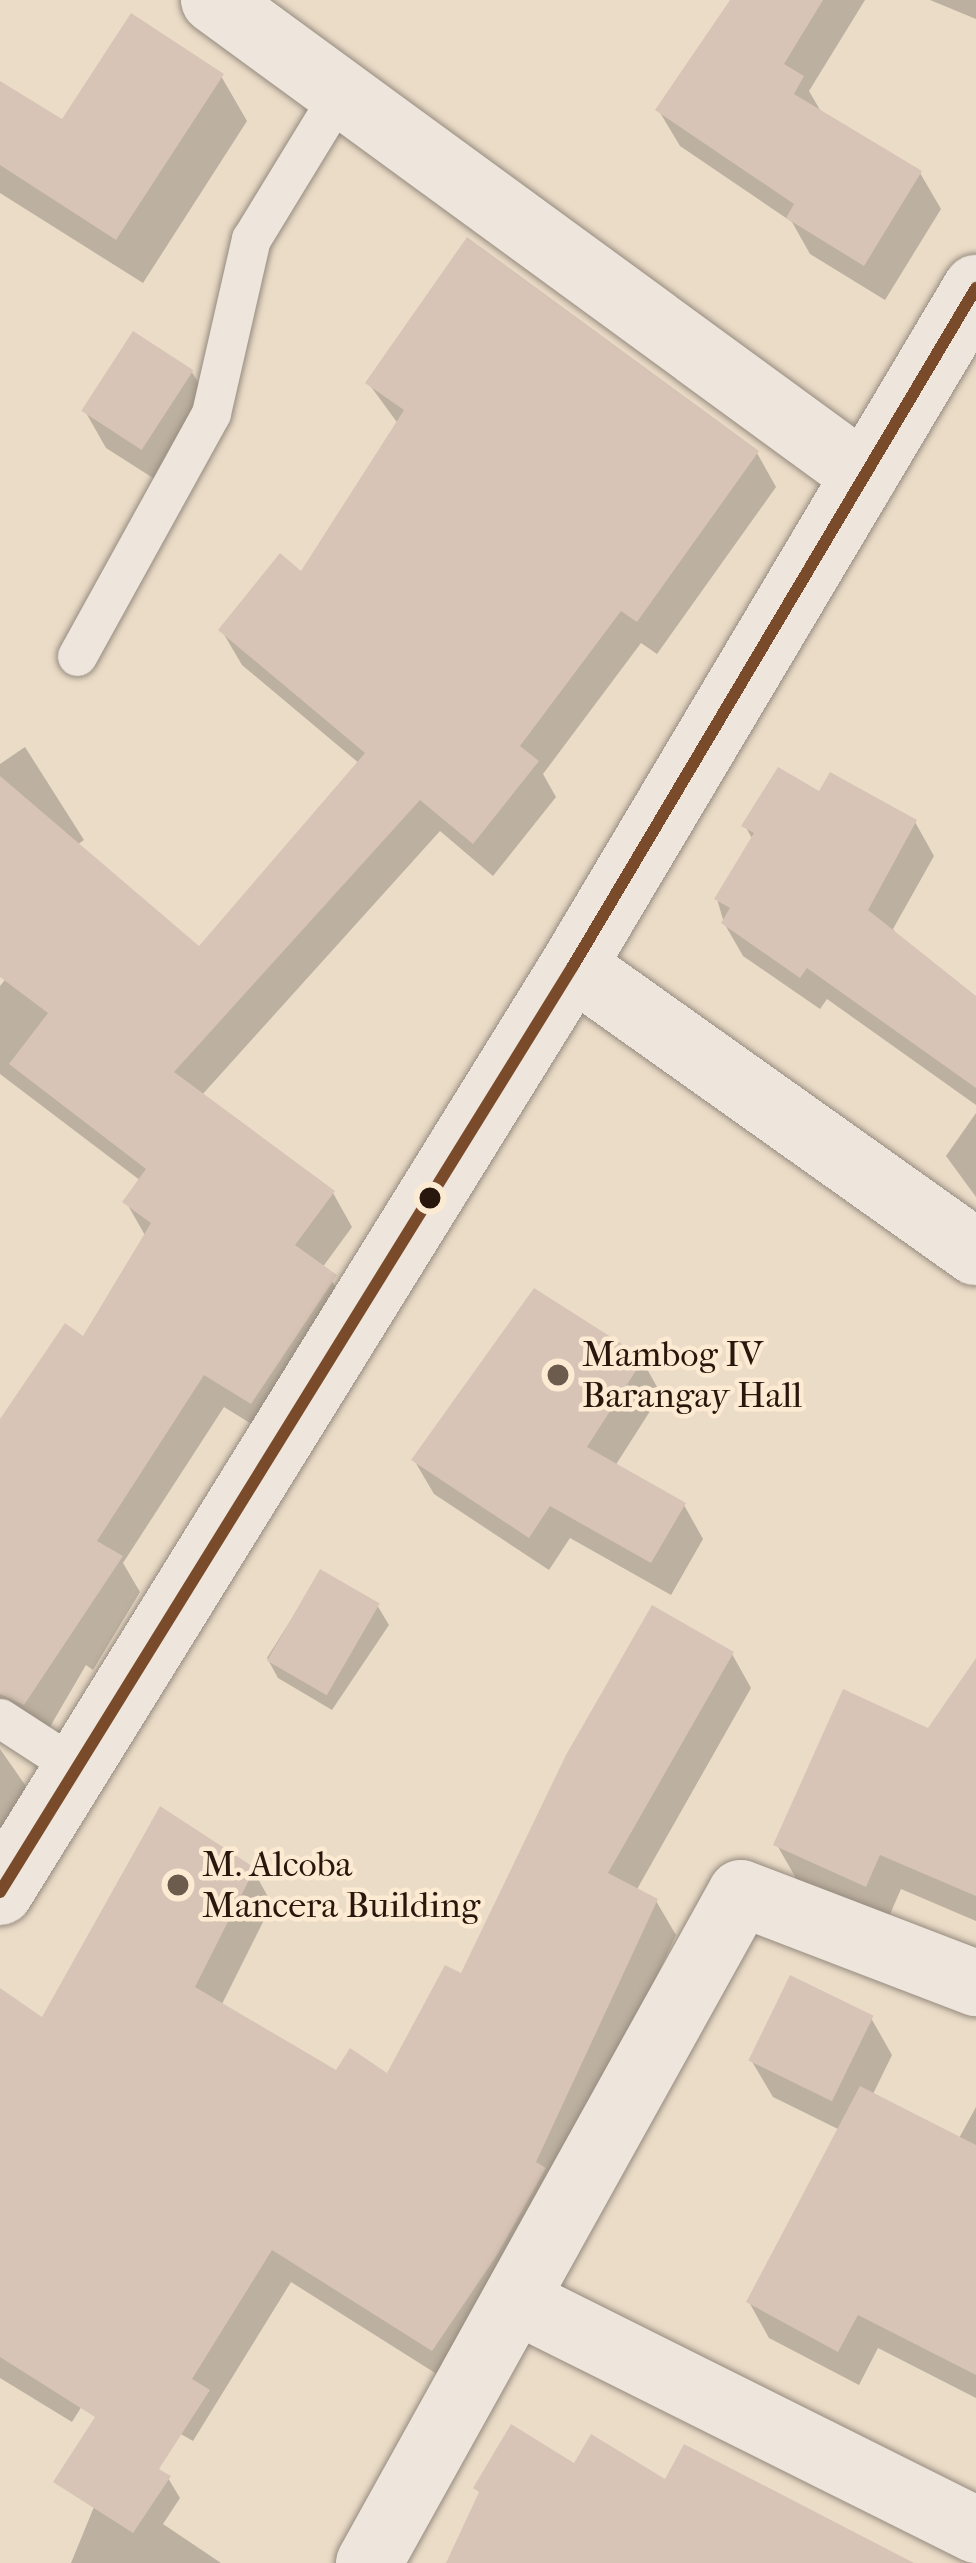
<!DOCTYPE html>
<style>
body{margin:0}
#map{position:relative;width:976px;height:2563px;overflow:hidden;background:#ebdcc8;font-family:"IM FELL French Canon",serif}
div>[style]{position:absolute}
.shadow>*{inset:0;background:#0003}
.building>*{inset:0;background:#d7c4b6;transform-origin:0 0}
.roads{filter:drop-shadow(0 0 3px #968b7f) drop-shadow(0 0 3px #968b7f)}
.service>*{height:39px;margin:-19.5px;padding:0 19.5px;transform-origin:19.5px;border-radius:19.5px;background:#eee6dc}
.minor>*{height:66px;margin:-33px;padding:0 33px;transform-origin:33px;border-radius:33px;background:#eee6dc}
.secondary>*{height:66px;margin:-33px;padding:0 33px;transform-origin:33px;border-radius:33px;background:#eee6dc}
.bus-1>*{height:12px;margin:-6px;padding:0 6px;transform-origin:6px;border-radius:6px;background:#7a4b2a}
.dots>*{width:33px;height:33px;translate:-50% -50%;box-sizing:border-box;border:6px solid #fcead2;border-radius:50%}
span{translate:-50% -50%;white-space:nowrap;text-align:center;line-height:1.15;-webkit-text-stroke:9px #fcead2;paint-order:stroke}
.poi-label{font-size:36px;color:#28170c}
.left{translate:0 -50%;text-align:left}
</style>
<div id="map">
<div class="shadow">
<div style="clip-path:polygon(740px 0,865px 0,809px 91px,823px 115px,920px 173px,941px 209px,885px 300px,810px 254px,792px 222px,680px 146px,659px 111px)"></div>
<div style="clip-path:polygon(930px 0,976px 0,976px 19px)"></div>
<div style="clip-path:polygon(221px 76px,247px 121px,143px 283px,0 193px,0 85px,63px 123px)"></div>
<div style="clip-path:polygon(192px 372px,213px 409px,164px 485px,106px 448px,85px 411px)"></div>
<div style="clip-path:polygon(369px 384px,757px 453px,776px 487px,657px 654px,641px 643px,543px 774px,556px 797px,493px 876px,440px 831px,201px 1096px,333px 1193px,352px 1227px,322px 1268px,354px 1311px,271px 1436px,224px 1407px,123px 1563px,140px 1592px,93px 1670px,86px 1665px,44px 1737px,0 1737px,0 1424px,84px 1340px,146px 1237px,126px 1202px,141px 1181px,0 1074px,0 986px,36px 941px,0 918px,0 764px,25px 747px,84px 840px,77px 845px,200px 950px,360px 764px,242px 665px,222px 631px,302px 575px,399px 425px)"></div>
<div style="clip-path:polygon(820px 795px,915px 822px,934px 856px,893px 929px,910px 951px,976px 1000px,976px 1105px,827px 999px,820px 1009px,743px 956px,724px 923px,717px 899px,753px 840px,745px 826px)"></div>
<div style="clip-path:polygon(976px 1113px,976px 1197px,946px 1156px)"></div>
<div style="clip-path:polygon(642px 1360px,661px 1394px,615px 1466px,684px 1505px,703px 1539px,671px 1595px,570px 1538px,549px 1570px,434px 1494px,414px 1460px)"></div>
<div style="clip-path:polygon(321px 1572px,377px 1605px,389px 1625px,332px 1710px,278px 1678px,267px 1658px)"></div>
<div style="clip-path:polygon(732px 1654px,751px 1688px,636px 1891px,656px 1901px,676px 1935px,556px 2192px,451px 2383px,291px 2282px,193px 2441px,95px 2385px,72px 2422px,0 2378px,0 2012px,43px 2021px,253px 1870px,272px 1904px,221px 2006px,337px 2074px,388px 2077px)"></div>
<div style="clip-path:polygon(976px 1664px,976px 1921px,901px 1889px,887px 1921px,797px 1880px,777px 1845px,929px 1731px)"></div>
<div style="clip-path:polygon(0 1749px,28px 1789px,0 1834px)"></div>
<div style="clip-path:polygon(871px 2018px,892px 2055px,872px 2096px,958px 2140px,976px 2107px,976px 2398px,878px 2348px,859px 2385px,769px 2338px,749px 2302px,840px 2130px,773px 2097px,751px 2060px)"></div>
<div style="clip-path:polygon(119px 2446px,168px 2478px,180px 2498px,163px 2524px,221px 2563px,71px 2563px)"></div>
</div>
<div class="building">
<div style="clip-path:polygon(730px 0,823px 0,784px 64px,804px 76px,794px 94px,922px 171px,864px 266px,786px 218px,794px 204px,655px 110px)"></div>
<div style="clip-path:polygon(131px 13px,224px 74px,116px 240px,0 165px,0 81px,62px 119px)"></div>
<div style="clip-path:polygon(467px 237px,759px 451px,637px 622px,621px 611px,520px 746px,539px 761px,473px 844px,420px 800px,174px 1072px,335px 1191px,295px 1245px,337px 1275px,251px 1404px,204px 1375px,97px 1541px,123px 1556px,24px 1705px,0 1694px,0 1419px,65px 1323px,83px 1336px,151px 1223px,122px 1202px,146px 1169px,9px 1064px,48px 1013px,0 977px,0 776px,199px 946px,365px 753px,218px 630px,280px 553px,301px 571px,404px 410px,365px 383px)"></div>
<div style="left:133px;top:331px;width:72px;height:95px;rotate:33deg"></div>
<div style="clip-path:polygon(778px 767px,819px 791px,830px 772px,917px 820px,868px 910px,976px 996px,976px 1088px,807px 968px,800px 978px,721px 923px,730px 908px,714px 899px,754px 833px,741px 826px)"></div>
<div style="clip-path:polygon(534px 1288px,644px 1358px,587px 1447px,686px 1503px,651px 1563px,550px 1506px,529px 1538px,411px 1460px)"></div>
<div style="left:320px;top:1569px;width:69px;height:106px;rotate:30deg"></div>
<div style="clip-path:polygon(652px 1605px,734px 1652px,608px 1873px,658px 1899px,536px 2162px,546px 2168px,497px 2255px,432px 2351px,272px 2250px,192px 2379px,210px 2390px,159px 2469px,171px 2476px,133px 2533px,53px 2482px,95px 2417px,0 2357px,0 1988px,42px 2017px,160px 1806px,255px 1868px,195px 1987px,336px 2070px,350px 2048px,387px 2073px,445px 1965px,461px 1973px,566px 1755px)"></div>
<div style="clip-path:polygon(976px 1658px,976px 1896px,880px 1855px,866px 1887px,773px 1845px,843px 1689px,928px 1728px)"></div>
<div style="left:790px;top:1975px;width:93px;height:95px;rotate:26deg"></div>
<div style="clip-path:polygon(860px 2086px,976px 2145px,976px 2375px,858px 2315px,838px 2352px,746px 2302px)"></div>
<div style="clip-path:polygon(511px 2424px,574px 2463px,591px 2434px,665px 2479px,684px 2444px,914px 2563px,446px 2563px,479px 2492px,473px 2488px)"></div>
</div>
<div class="roads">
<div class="service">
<div style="left:77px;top:656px;width:277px;rotate:-61.1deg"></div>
<div style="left:211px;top:413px;width:179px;rotate:-77.1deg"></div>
<div style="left:251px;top:239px;width:177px;rotate:-58.6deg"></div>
<div style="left:0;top:1718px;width:92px;rotate:33deg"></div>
</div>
<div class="minor">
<div style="left:214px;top:0;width:806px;rotate:36.17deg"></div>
<div style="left:573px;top:966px;width:494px;rotate:35.4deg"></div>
<div style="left:517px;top:2301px;width:513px;rotate:26.52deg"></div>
<div style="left:369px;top:2563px;width:766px;rotate:-60.96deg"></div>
<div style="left:741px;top:1893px;width:252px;rotate:21deg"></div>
</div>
<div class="secondary">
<div style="left:0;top:1892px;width:1089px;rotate:-58.25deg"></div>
<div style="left:573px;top:966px;width:789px;rotate:-59.27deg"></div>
</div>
</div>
<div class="bus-1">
<div style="left:0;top:1892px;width:1089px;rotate:-58.25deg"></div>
<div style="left:573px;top:966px;width:789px;rotate:-59.27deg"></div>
</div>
<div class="dots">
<div style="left:430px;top:1198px;background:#28170c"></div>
<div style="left:558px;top:1375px;background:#6c5c4e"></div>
<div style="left:178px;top:1885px;background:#6c5c4e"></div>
</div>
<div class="poi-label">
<span class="left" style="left:582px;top:1375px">Mambog IV<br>Barangay Hall</span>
<span class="left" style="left:202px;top:1885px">M. Alcoba<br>Mancera Building</span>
</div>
</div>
